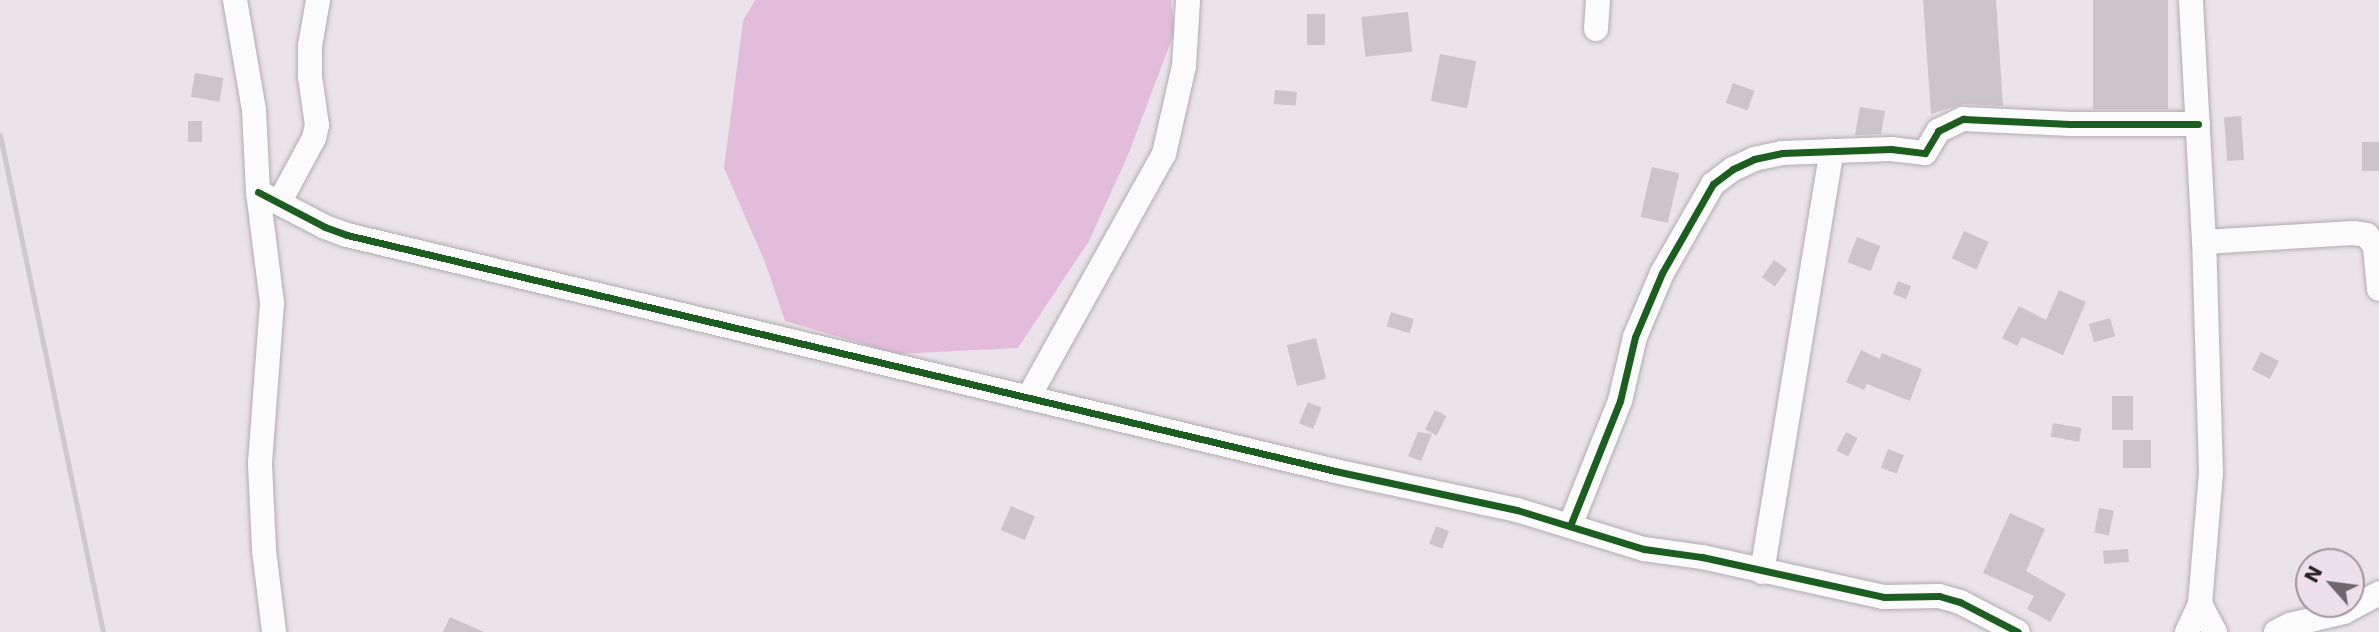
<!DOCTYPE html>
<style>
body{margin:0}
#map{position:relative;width:2379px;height:632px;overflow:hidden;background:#eae3e9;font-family:"DejaVu Sans",sans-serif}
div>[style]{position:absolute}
.green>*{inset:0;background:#e3bcdb}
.building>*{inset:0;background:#cbc5ca;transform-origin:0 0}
.roads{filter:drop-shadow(0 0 2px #b1acb0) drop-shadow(0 0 2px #b1acb0)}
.minor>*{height:24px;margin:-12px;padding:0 12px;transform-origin:12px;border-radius:12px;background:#fcfbfc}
.rail>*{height:5px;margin:-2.5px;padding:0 2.5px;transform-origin:2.5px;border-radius:2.5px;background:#cbc9ca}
.cycleway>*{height:7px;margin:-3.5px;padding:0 3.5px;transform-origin:3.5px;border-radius:3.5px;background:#1b5e20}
span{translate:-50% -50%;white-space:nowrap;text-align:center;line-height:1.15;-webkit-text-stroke:6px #ede0ea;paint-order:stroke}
.north{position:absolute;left:2295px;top:548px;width:70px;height:70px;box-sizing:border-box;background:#ede0ea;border:2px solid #9f959c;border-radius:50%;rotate:298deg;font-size:19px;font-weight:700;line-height:28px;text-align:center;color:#292428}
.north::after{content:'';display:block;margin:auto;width:24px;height:32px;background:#6d676c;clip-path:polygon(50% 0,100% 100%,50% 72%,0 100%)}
</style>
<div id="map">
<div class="green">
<div style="clip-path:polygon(755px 0,1171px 0,1175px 31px,1128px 155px,1089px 241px,1018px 348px,897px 354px,785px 321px,765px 262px,724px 168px,743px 21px)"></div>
</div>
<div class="building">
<div style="clip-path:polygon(1923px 0,1996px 0,2003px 106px,1963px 104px,1931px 114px)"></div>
<div style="left:2093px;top:0;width:75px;height:109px"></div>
<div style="left:1408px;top:12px;width:40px;height:47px;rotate:84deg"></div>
<div style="left:1325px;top:14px;width:31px;height:18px;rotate:90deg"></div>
<div style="left:1440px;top:54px;width:37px;height:48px;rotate:11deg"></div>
<div style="left:195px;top:73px;width:29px;height:24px;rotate:10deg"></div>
<div style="left:1733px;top:83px;width:23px;height:21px;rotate:20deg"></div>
<div style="left:1275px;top:90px;width:22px;height:14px;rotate:5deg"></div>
<div style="clip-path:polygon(1860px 107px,1885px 111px,1881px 134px,1855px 135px)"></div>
<div style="left:2241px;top:116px;width:44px;height:17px;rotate:86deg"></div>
<div style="left:202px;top:121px;width:21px;height:14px;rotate:90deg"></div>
<div style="left:2379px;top:142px;width:29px;height:17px;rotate:90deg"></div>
<div style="left:1652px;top:167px;width:28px;height:51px;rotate:13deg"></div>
<div style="left:1964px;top:231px;width:27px;height:30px;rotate:24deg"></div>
<div style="left:1857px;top:237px;width:25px;height:27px;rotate:21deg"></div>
<div style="left:1774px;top:260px;width:16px;height:21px;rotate:35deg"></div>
<div style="left:1898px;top:281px;width:14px;height:14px;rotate:21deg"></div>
<div style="clip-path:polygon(2059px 290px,2086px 302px,2063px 355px,2022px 337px,2017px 346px,2002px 338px,2019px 306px,2046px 320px)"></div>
<div style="left:1391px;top:312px;width:24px;height:15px;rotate:17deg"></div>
<div style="left:2110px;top:318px;width:19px;height:22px;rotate:74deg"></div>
<div style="left:1316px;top:338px;width:42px;height:30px;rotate:76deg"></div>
<div style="clip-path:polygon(1861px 350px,1880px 359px,1882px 353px,1922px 369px,1910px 401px,1867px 384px,1864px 390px,1846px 382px)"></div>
<div style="left:2261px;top:352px;width:20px;height:20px;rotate:27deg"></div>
<div style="left:2112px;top:396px;width:21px;height:34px"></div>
<div style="left:1308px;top:402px;width:15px;height:23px;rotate:23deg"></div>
<div style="left:1435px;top:410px;width:13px;height:22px;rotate:27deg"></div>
<div style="left:2053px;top:423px;width:29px;height:14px;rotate:10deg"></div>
<div style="clip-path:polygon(1418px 432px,1432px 434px,1421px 461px,1408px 456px)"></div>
<div style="left:1846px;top:432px;width:13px;height:21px;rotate:27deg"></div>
<div style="left:2123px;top:440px;width:28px;height:28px"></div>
<div style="left:1888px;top:449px;width:17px;height:20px;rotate:21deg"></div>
<div style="left:1011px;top:506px;width:26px;height:26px;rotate:23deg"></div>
<div style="left:2099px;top:508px;width:15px;height:25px;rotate:11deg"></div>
<div style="clip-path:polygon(2010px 513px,2045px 529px,2026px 571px,2066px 594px,2050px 622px,2027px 609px,2034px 596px,1983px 573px)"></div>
<div style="left:1436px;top:526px;width:14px;height:19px;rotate:21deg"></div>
<div style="left:2128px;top:549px;width:13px;height:25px;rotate:86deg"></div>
<div style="clip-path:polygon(450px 617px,484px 632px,443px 632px)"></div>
</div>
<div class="roads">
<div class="minor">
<div style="left:235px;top:0;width:112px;rotate:80.2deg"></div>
<div style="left:254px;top:110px;width:82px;rotate:87.2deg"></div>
<div style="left:258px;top:192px;width:112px;rotate:82.8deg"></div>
<div style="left:272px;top:303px;width:161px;rotate:94.3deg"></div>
<div style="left:260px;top:464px;width:86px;rotate:87.3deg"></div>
<div style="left:264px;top:550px;width:83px;rotate:83deg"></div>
<div style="left:1596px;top:29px;width:29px;rotate:-86deg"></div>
<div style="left:258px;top:192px;width:76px;rotate:27.6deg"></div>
<div style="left:325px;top:227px;width:23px;rotate:20deg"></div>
<div style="left:347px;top:235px;width:1016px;rotate:13.43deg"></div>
<div style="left:1335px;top:471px;width:186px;rotate:12.1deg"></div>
<div style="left:1517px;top:510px;width:133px;rotate:17.1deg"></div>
<div style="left:1644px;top:549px;width:59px;rotate:7.9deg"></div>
<div style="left:1702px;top:557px;width:186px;rotate:12.4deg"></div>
<div style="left:1884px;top:597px;width:55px;rotate:-1deg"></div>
<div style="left:1939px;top:596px;width:22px;rotate:16deg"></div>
<div style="left:1960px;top:602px;width:65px;rotate:27.3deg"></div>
<div style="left:279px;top:203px;width:74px;rotate:-61.7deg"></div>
<div style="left:314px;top:138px;width:13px;rotate:-77deg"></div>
<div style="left:317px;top:125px;width:49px;rotate:-98.3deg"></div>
<div style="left:310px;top:77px;width:31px;rotate:-90deg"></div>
<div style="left:310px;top:46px;width:47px;rotate:-80.1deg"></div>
<div style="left:2204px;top:242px;width:149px;rotate:-3.5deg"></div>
<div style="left:2353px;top:233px;width:14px;rotate:8deg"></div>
<div style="left:2367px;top:235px;width:14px;rotate:56deg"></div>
<div style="left:2375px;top:247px;width:42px;rotate:84.6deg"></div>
<div style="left:1028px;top:398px;width:279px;rotate:-60.9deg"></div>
<div style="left:1164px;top:154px;width:90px;rotate:-77.2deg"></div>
<div style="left:1184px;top:66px;width:66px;rotate:-86.5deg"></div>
<div style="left:1570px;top:526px;width:135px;rotate:-68.2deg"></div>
<div style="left:1620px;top:401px;width:66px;rotate:-76.8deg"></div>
<div style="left:1635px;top:337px;width:69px;rotate:-67.1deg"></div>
<div style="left:1662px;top:273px;width:103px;rotate:-60.2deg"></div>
<div style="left:1713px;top:184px;width:25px;rotate:-37deg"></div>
<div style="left:1733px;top:169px;width:23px;rotate:-25deg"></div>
<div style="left:1754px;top:159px;width:29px;rotate:-12deg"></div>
<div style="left:1782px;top:153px;width:109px;rotate:-2.1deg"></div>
<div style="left:1891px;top:149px;width:34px;rotate:7deg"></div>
<div style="left:1925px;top:153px;width:26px;rotate:-59deg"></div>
<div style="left:1938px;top:131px;width:28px;rotate:-26deg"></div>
<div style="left:1963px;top:119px;width:107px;rotate:2.7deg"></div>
<div style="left:2070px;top:124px;width:128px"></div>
<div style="left:1762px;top:572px;width:427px;rotate:-80.6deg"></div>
<div style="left:2200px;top:604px;width:32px;rotate:62deg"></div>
<div style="left:2187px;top:632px;width:31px;rotate:-65deg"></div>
<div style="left:2200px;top:604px;width:131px;rotate:-85.2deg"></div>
<div style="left:2211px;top:473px;width:231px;rotate:-91.7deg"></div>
<div style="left:2204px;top:242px;width:242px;rotate:-93.1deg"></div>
<div style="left:2276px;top:632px;width:16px;rotate:-27deg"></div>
<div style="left:2290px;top:625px;width:56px;rotate:-13.5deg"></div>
<div style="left:2344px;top:612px;width:40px;rotate:-28deg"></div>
</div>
</div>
<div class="rail">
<div style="left:0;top:135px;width:508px;rotate:78.29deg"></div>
</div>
<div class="cycleway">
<div style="left:258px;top:192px;width:76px;rotate:27.6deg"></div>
<div style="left:325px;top:227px;width:23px;rotate:20deg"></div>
<div style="left:347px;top:235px;width:1016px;rotate:13.43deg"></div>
<div style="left:1335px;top:471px;width:186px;rotate:12.1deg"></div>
<div style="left:1517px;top:510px;width:133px;rotate:17.1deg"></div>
<div style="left:1644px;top:549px;width:59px;rotate:7.9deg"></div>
<div style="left:1702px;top:557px;width:186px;rotate:12.4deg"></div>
<div style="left:1884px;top:597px;width:55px;rotate:-1deg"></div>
<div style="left:1939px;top:596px;width:22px;rotate:16deg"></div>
<div style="left:1960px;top:602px;width:65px;rotate:27.3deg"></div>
<div style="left:1570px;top:526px;width:135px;rotate:-68.2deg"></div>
<div style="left:1620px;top:401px;width:66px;rotate:-76.8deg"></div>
<div style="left:1635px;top:337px;width:69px;rotate:-67.1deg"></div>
<div style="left:1662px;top:273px;width:103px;rotate:-60.2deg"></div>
<div style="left:1713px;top:184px;width:25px;rotate:-37deg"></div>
<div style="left:1733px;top:169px;width:23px;rotate:-25deg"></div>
<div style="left:1754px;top:159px;width:29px;rotate:-12deg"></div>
<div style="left:1782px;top:153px;width:109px;rotate:-2.1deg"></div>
<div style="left:1891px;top:149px;width:34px;rotate:7deg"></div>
<div style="left:1925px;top:153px;width:26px;rotate:-59deg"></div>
<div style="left:1938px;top:131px;width:28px;rotate:-26deg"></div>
<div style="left:1963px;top:119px;width:107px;rotate:2.7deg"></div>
<div style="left:2070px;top:124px;width:128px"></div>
</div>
<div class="north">N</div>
</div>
